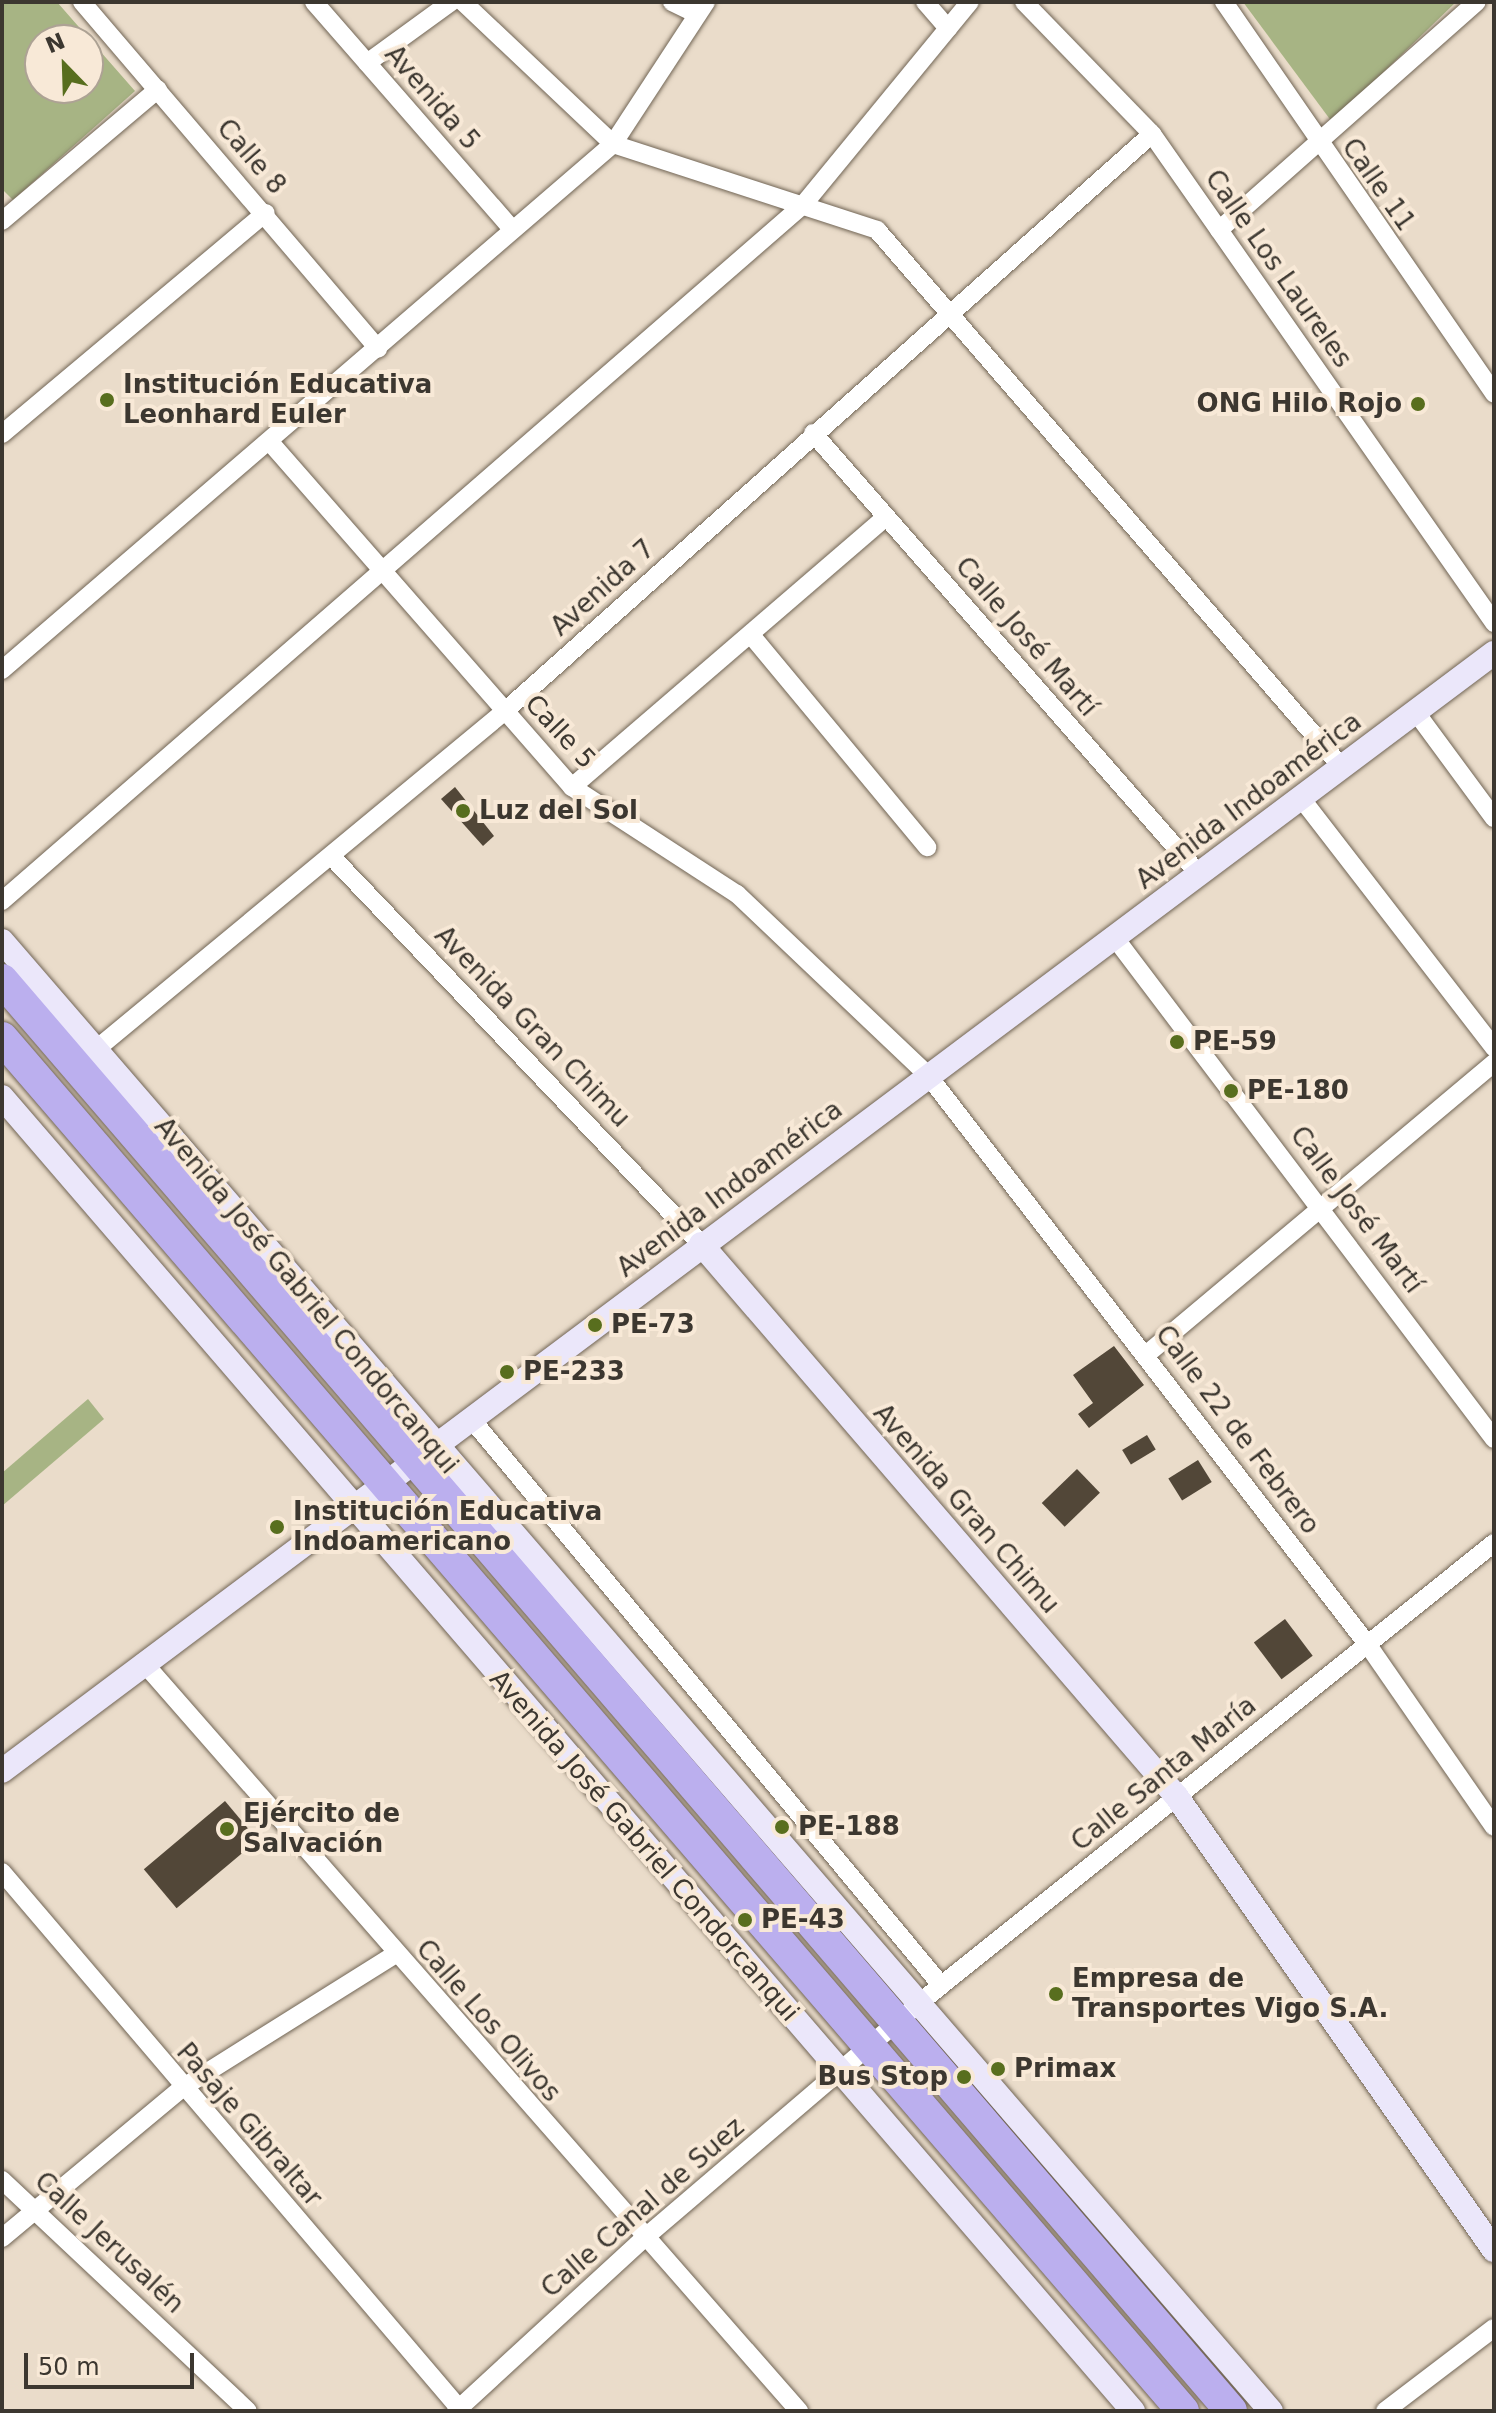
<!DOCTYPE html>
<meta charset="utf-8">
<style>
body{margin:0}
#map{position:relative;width:1496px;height:2413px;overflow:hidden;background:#eadcca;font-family:"DejaVu Sans",sans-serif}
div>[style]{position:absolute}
.green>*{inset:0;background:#a7b484}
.building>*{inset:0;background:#524738;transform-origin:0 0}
.roads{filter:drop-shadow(0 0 2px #716555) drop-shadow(0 0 2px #716555)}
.street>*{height:18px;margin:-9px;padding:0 9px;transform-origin:9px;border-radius:9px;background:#fff}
.secondary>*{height:24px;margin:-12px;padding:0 12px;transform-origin:12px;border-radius:12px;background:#ebe7fa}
.highway>*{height:32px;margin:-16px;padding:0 16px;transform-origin:16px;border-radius:16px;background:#bbafee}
.dots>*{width:22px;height:22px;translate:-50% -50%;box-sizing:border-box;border:4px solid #f8e9d7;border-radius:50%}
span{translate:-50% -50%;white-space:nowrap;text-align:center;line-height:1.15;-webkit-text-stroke:8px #f8e9d7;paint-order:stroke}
.street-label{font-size:26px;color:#3c3730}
.poi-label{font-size:26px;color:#3c3730;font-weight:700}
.left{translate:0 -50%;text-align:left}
.right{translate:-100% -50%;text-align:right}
.frame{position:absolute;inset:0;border:4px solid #3c3730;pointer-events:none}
.north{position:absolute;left:24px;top:24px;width:80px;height:80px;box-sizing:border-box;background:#f8e9d7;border:2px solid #ada294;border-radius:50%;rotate:337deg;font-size:22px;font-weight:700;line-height:32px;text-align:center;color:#3c3730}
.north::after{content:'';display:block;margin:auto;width:28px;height:36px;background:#586e1e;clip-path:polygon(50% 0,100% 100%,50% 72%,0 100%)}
.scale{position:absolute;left:24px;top:2353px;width:170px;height:36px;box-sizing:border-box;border:4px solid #3c3730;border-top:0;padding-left:10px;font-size:24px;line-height:28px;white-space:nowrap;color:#3c3730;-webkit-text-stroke:6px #f8e9d7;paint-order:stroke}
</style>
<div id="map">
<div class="green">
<div style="clip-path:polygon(evenodd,2px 2px,57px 2px,135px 91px,13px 200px,2px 189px,2px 2px,40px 40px,88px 40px,88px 88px,40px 88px,40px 40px)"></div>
<div style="clip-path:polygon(1243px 2px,1456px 2px,1332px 122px)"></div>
<div style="clip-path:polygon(88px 1399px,104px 1419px,2px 1506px,2px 1473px)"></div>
</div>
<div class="building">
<div style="clip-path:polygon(455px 787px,494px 836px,483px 846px,441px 799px)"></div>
<div style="clip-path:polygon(1114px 1346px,1144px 1385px,1089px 1428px,1078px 1414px,1093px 1403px,1073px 1375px)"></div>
<div style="left:1147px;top:1435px;width:17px;height:29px;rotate:59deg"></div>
<div style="left:1198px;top:1460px;width:26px;height:35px;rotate:58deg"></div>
<div style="left:1077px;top:1469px;width:33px;height:49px;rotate:46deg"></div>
<div style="left:1285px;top:1619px;width:46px;height:39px;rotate:53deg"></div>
<div style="left:225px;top:1801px;width:51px;height:106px;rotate:50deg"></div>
</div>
<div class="roads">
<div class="street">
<div style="left:82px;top:2px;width:456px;rotate:49.5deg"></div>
<div style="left:314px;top:2px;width:301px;rotate:48.9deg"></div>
<div style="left:463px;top:2px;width:207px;rotate:43.4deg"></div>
<div style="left:613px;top:144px;width:278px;rotate:18deg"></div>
<div style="left:877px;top:230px;width:709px;rotate:49.12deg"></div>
<div style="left:672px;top:2px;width:28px;rotate:26deg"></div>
<div style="left:925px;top:2px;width:35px;rotate:49deg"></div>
<div style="left:1024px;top:2px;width:184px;rotate:45.9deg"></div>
<div style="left:1152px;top:134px;width:597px;rotate:55.03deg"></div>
<div style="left:1224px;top:2px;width:476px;rotate:55.4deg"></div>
<div style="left:367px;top:63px;width:104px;rotate:-36deg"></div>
<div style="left:2px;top:221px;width:204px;rotate:-40.2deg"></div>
<div style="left:1219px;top:230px;width:344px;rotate:-41.5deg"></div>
<div style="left:813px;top:433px;width:586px;rotate:48.8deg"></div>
<div style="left:2px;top:434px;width:344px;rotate:-40deg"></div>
<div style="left:269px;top:441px;width:460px;rotate:48.8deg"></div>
<div style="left:572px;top:787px;width:197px;rotate:33deg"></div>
<div style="left:737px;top:894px;width:262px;rotate:43.5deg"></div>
<div style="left:927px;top:1074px;width:721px;rotate:52.32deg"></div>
<div style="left:1368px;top:1645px;width:221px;rotate:55.3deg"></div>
<div style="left:751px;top:635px;width:276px;rotate:50.3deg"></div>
<div style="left:2px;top:670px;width:806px;rotate:-40.72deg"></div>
<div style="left:613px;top:144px;width:170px;rotate:-56.8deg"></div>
<div style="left:1415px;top:711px;width:133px;rotate:53.6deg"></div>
<div style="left:572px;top:787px;width:414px;rotate:-40.7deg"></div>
<div style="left:1301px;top:798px;width:316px;rotate:52.3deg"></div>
<div style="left:332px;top:857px;width:535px;rotate:46.36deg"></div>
<div style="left:2px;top:901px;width:1061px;rotate:-40.99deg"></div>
<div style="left:803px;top:205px;width:263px;rotate:-50.6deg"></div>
<div style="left:1115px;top:938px;width:628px;rotate:52.89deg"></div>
<div style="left:88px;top:1056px;width:541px;rotate:-39.6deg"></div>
<div style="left:505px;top:711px;width:867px;rotate:-41.73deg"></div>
<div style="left:1147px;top:1354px;width:453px;rotate:-40deg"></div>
<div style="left:473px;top:1421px;width:733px;rotate:50.31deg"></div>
<div style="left:143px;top:1662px;width:996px;rotate:48.79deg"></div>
<div style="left:2px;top:1872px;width:704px;rotate:49.55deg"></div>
<div style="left:2px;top:2180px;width:337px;rotate:43.2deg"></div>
<div style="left:2px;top:2238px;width:234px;rotate:-39.8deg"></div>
<div style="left:182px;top:2088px;width:252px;rotate:-32.1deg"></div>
<div style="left:456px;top:2411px;width:253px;rotate:-42.6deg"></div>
<div style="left:642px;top:2240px;width:363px;rotate:-40.5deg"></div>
<div style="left:918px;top:2004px;width:738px;rotate:-38.67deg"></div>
<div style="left:1385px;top:2411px;width:137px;rotate:-37.3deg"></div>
</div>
<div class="secondary">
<div style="left:2px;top:941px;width:1942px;rotate:49.2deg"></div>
<div style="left:2px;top:1097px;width:1734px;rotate:49.28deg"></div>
<div style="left:701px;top:1244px;width:730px;rotate:49.28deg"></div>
<div style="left:1177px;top:1797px;width:553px;rotate:55.02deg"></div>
<div style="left:2px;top:1771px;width:1864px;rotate:-36.85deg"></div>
</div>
<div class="highway">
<div style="left:2px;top:980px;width:1886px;rotate:49.34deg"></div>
<div style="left:2px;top:1038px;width:1811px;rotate:49.3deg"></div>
</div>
</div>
<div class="dots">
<div style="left:107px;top:400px;background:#586e1e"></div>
<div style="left:1418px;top:404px;background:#586e1e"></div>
<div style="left:463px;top:811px;background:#586e1e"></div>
<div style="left:1177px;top:1042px;background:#586e1e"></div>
<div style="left:1231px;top:1091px;background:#586e1e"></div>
<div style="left:595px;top:1325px;background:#586e1e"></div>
<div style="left:507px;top:1372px;background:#586e1e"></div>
<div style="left:277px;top:1527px;background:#586e1e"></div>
<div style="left:782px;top:1827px;background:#586e1e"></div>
<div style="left:227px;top:1829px;background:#586e1e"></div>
<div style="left:745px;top:1920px;background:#586e1e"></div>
<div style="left:1056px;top:1994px;background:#586e1e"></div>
<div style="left:998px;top:2069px;background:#586e1e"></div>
<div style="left:964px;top:2077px;background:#586e1e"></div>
</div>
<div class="street-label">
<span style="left:432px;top:98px;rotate:49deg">Avenida 5</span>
<span style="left:251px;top:157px;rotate:49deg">Calle 8</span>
<span style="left:1378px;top:185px;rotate:55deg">Calle 11</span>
<span style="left:1278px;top:269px;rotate:55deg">Calle Los Laureles</span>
<span style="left:603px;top:588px;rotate:-42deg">Avenida 7</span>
<span style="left:1026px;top:637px;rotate:49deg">Calle José Martí</span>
<span style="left:560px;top:732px;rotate:47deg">Calle 5</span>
<span style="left:1249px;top:801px;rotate:-37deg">Avenida Indoamérica</span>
<span style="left:532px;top:1027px;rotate:46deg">Avenida Gran Chimu</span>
<span style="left:730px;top:1189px;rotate:-37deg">Avenida Indoamérica</span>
<span style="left:1356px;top:1210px;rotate:53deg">Calle José Martí</span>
<span style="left:306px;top:1296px;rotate:50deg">Avenida José Gabriel Condorcanqui</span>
<span style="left:1237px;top:1430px;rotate:53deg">Calle 22 de Febrero</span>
<span style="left:966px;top:1509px;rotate:49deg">Avenida Gran Chimu</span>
<span style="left:1164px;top:1774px;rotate:-39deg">Calle Santa María</span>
<span style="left:644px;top:1846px;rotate:49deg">Avenida José Gabriel Condorcanqui</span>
<span style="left:488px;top:2021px;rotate:49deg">Calle Los Olivos</span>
<span style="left:249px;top:2125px;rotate:49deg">Pasaje Gibraltar</span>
<span style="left:643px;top:2208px;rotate:-41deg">Calle Canal de Suez</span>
<span style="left:109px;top:2243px;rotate:43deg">Calle Jerusalén</span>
</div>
<div class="poi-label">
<span class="left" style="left:123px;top:400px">Institución Educativa<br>Leonhard Euler</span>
<span class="right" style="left:1402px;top:404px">ONG Hilo Rojo</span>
<span class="left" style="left:479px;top:811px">Luz del Sol</span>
<span class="left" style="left:1193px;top:1042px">PE-59</span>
<span class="left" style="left:1247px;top:1091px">PE-180</span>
<span class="left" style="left:611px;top:1325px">PE-73</span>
<span class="left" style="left:523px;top:1372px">PE-233</span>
<span class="left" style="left:293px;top:1527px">Institución Educativa<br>Indoamericano</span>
<span class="left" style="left:243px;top:1829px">Ejército de<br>Salvación</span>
<span class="left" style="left:798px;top:1827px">PE-188</span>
<span class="left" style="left:761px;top:1920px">PE-43</span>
<span class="left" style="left:1072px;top:1994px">Empresa de<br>Transportes Vigo S.A.</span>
<span class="left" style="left:1014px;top:2069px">Primax</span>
<span class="right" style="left:948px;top:2077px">Bus Stop</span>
</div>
<div class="frame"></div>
<div class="north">N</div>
<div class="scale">50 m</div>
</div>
